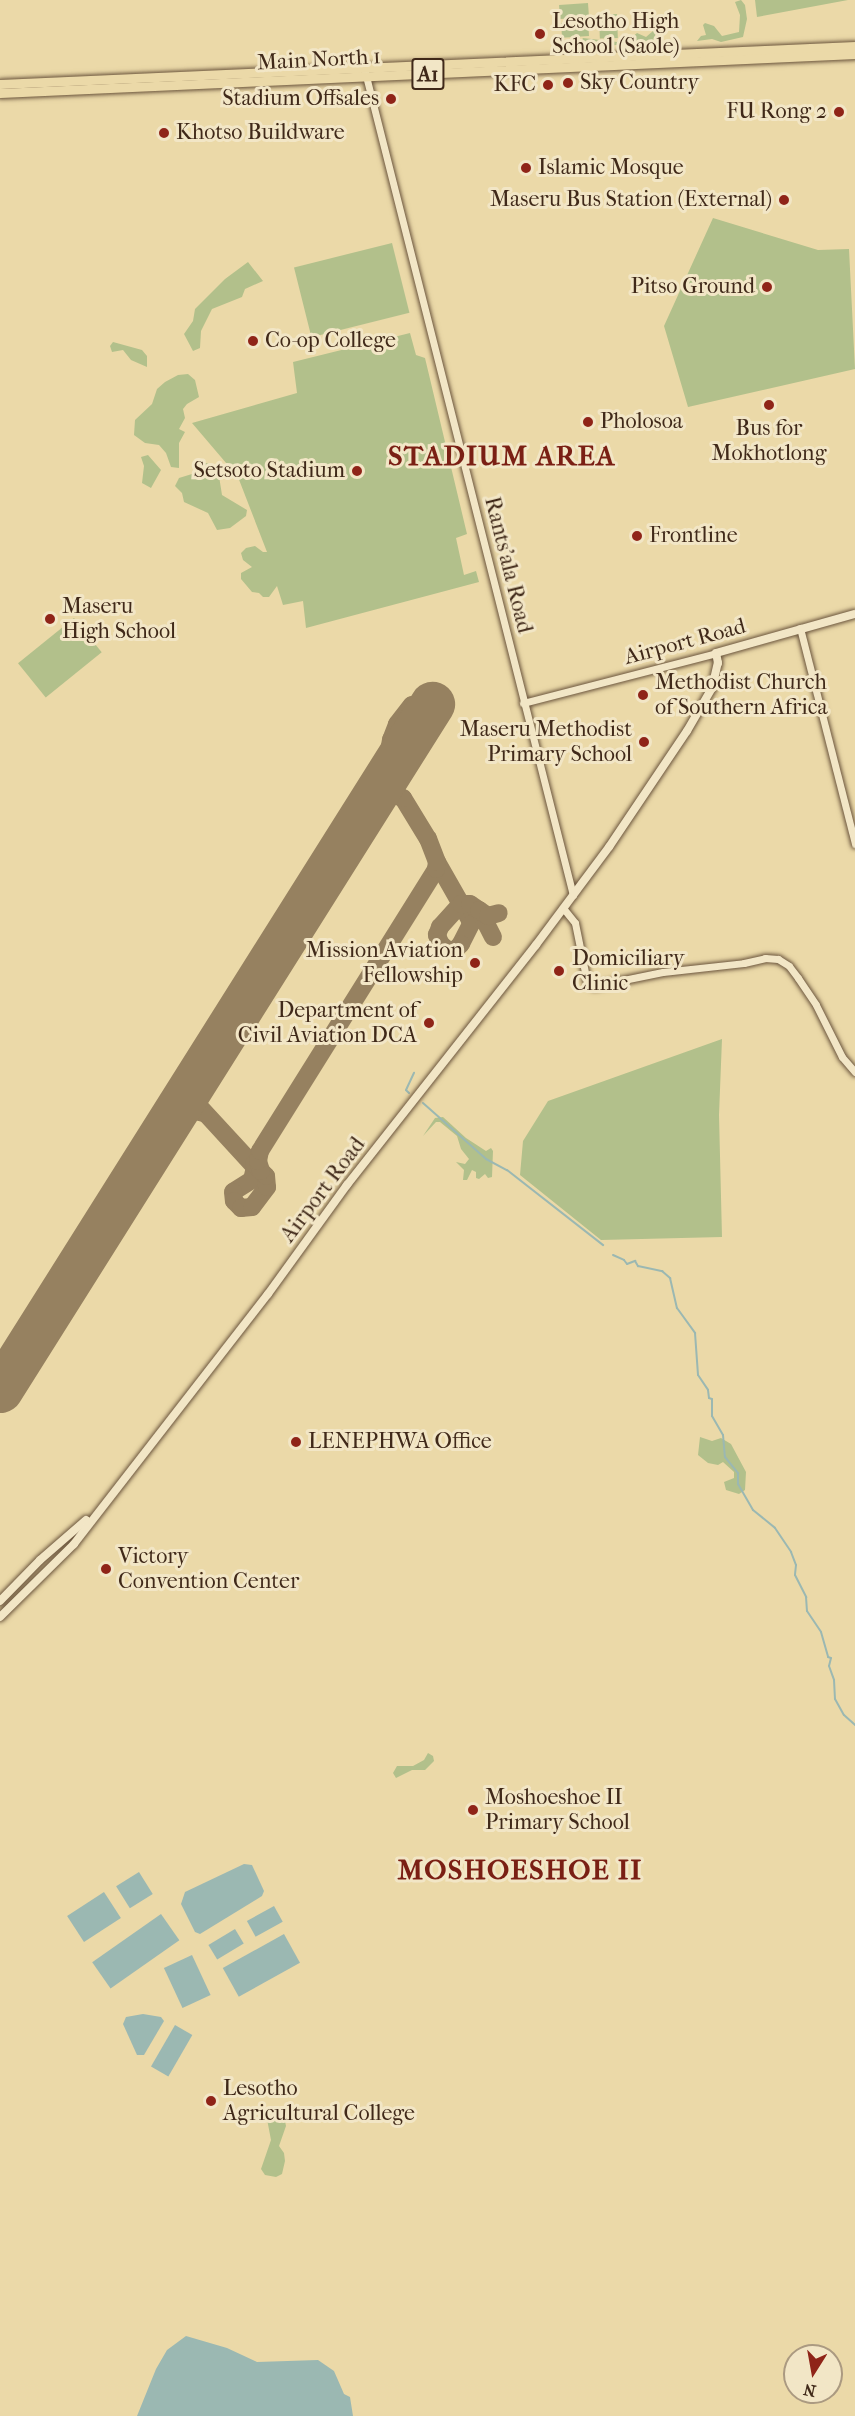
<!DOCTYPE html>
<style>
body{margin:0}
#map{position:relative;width:855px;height:2416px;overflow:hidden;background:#ebd9a8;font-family:"IM FELL French Canon",serif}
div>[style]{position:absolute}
.green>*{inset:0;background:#b2c08b;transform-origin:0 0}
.water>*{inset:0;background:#9bb8b2;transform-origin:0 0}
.stream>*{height:2px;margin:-1px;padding:0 1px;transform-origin:1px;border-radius:1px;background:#9bb8b2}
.taxiway>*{height:18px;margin:-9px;padding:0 9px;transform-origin:9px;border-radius:9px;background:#968160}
.runway>*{height:45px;margin:-22.5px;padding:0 22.5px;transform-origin:22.5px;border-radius:22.5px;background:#968160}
.roads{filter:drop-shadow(0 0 2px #6b553d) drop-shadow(0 0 2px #6b553d)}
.tertiary>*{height:7px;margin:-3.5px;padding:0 3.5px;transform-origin:3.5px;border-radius:3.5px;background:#f2e6c6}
.secondary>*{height:8px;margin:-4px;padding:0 4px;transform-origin:4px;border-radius:4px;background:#f2e6c6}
.primary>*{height:9px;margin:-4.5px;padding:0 4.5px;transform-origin:4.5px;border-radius:4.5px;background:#ebd9a8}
.dots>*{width:16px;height:16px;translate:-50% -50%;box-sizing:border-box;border:3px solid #f2e6c6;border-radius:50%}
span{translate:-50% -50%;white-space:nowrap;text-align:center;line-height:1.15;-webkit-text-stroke:6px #f2e6c6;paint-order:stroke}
.shield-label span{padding:2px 4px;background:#f2e6c6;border:2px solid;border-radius:4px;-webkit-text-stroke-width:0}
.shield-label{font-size:21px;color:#402919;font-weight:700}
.poi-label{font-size:22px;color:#402919}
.left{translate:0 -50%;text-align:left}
.right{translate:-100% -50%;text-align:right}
.street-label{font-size:22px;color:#402919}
.district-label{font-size:28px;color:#7a1f14;font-weight:700;letter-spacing:1.5px}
.north{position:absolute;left:783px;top:2344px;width:60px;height:60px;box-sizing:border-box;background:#f2e6c6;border:2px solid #ab9a81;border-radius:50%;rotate:191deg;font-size:16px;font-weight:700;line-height:24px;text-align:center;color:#402919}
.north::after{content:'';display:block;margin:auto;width:21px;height:27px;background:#8f2418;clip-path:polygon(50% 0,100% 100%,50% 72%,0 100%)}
</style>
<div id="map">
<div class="green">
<div style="clip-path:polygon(741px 0,745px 5px,747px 19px,743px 37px,721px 42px,712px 39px,697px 41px,701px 36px,706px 35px,703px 25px,705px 23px,714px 26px,722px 36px,739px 32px,740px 15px,735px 2px)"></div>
<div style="clip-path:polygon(755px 0,848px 0,757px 17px)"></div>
<div style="left:588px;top:3px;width:14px;height:29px;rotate:86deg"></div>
<div style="left:617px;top:14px;width:24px;height:18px;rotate:88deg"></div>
<div style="left:588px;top:21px;width:15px;height:27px;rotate:86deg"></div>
<div style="clip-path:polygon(653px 31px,656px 33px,653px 41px,645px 45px,616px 45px,587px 49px,582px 48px,585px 43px,581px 41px,583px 38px,617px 42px,621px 37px,626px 36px,630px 39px,637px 33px,646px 37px)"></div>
<div style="clip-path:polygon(713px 218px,818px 250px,849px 249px,855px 369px,688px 407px,664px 326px)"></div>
<div style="left:392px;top:243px;width:72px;height:101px;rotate:76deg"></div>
<div style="clip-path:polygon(248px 262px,263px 281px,245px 289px,242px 297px,212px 309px,201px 331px,200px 348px,193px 351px,184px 334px,193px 321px,195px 309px,225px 279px)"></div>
<div style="clip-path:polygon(410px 333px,416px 355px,425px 358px,467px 534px,456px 538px,464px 575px,476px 571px,479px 582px,306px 628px,303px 601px,283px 605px,277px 586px,269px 597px,263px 597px,259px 593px,252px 592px,241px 579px,241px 573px,252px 567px,243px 560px,241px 553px,246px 548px,255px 546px,263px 552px,267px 552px,238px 477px,192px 423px,297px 393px,293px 362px)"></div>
<div style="clip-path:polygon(113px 342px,142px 350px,147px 356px,147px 367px,131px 360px,123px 350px,112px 352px,110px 346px)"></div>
<div style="clip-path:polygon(188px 374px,195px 380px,199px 397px,187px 404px,183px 409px,185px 418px,179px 429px,185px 432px,179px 443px,179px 468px,171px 467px,166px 453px,159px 445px,145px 443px,134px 435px,135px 420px,152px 404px,157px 389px,165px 382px,178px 375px)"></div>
<div style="clip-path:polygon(148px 455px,161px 470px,151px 488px,142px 483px,144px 466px,141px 457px)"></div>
<div style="clip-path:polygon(202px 462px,213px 465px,219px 476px,222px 495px,247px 510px,246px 516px,230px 528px,217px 530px,208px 513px,184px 502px,182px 493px,175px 486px,179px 478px,192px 474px)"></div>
<div style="left:74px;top:618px;width:44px;height:72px;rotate:51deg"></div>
<div style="clip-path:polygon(722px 1039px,719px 1115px,722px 1237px,601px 1240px,520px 1175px,523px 1141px,548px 1101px)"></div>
<div style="clip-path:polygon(443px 1117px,466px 1138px,486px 1151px,491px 1148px,493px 1151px,492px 1177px,488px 1178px,485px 1174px,479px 1179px,476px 1178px,476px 1172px,472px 1170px,467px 1180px,463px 1180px,464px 1170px,456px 1162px,465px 1164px,469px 1159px,461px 1149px,457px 1136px,440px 1122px,436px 1122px,423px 1136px,435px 1118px)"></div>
<div style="clip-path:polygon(700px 1437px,712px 1441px,721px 1438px,731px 1444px,746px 1472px,745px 1490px,739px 1494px,726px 1490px,724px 1482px,734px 1478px,734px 1472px,723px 1462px,718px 1465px,708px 1463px,698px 1455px)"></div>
<div style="clip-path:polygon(428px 1753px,433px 1756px,434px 1761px,425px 1770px,412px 1770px,396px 1778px,393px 1773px,397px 1766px,413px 1766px,424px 1760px)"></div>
<div style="clip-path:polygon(272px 2116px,280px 2117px,285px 2121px,286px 2126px,279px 2146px,284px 2153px,285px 2161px,282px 2174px,276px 2177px,265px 2175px,261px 2169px,271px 2140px,267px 2119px)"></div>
</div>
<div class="water">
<div style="clip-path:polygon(244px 1864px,252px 1865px,264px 1891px,262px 1896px,200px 1934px,195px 1932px,181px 1904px,185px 1892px)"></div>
<div style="left:139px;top:1872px;width:26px;height:27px;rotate:58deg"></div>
<div style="left:104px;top:1892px;width:31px;height:44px;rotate:57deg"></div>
<div style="left:274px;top:1906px;width:18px;height:31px;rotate:61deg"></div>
<div style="left:161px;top:1914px;width:32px;height:84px;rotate:55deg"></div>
<div style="left:235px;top:1929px;width:17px;height:31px;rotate:59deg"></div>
<div style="left:284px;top:1934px;width:33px;height:70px;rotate:61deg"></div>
<div style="left:192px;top:1955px;width:44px;height:31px;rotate:65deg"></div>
<div style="clip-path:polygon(143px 2014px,161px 2017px,164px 2021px,144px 2055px,137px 2055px,123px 2024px,126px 2017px)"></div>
<div style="left:175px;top:2025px;width:20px;height:48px;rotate:30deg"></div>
<div style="clip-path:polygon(186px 2336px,227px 2348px,257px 2362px,318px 2360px,334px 2371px,344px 2394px,350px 2397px,353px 2416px,137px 2416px,156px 2369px,167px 2350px)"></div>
</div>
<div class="stream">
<div style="left:409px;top:1093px;width:4px;rotate:-135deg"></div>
<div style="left:406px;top:1090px;width:19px;rotate:-65deg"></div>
<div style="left:423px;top:1103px;width:84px;rotate:41.6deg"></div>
<div style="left:486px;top:1159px;width:24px;rotate:28deg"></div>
<div style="left:507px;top:1170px;width:122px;rotate:38deg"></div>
<div style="left:613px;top:1255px;width:12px;rotate:24deg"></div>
<div style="left:624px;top:1260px;width:5px;rotate:53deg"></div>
<div style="left:627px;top:1264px;width:9px;rotate:-21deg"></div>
<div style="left:635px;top:1261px;width:6px;rotate:59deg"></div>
<div style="left:638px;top:1266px;width:25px;rotate:12deg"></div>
<div style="left:662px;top:1271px;width:11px;rotate:41deg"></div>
<div style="left:670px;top:1278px;width:31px;rotate:77deg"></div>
<div style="left:677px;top:1308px;width:31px;rotate:54deg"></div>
<div style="left:695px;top:1333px;width:42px;rotate:85.9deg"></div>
<div style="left:698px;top:1375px;width:18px;rotate:56deg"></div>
<div style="left:708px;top:1390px;width:8px;rotate:83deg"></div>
<div style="left:709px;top:1398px;width:3px;rotate:18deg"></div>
<div style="left:712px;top:1399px;width:17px;rotate:90deg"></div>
<div style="left:712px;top:1416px;width:22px;rotate:60deg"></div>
<div style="left:723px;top:1435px;width:22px;rotate:85deg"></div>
<div style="left:725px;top:1457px;width:21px;rotate:51deg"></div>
<div style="left:738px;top:1473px;width:11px;rotate:90deg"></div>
<div style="left:738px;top:1484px;width:30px;rotate:60deg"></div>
<div style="left:753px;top:1510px;width:28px;rotate:39deg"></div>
<div style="left:775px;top:1528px;width:29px;rotate:56deg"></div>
<div style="left:791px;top:1552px;width:14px;rotate:69deg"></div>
<div style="left:796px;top:1565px;width:10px;rotate:96deg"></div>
<div style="left:795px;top:1575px;width:25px;rotate:63deg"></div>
<div style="left:806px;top:1597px;width:14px;rotate:86deg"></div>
<div style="left:807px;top:1611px;width:25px;rotate:56deg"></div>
<div style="left:821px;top:1632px;width:26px;rotate:74deg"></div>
<div style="left:828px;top:1657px;width:3px;rotate:18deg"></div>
<div style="left:831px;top:1658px;width:8px;rotate:104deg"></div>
<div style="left:829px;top:1666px;width:15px;rotate:70deg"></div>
<div style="left:834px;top:1680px;width:19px;rotate:87deg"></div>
<div style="left:835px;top:1699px;width:18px;rotate:61deg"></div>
<div style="left:844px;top:1715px;width:15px;rotate:42deg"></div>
</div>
<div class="taxiway">
<div style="left:384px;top:780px;width:41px;rotate:-80.1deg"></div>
<div style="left:391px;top:740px;width:17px;rotate:-69deg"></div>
<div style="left:397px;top:724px;width:24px;rotate:-52deg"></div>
<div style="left:412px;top:705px;width:13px"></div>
<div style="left:425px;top:705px;width:8px;rotate:45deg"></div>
<div style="left:431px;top:711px;width:13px;rotate:94deg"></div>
<div style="left:430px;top:724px;width:25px;rotate:143deg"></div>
<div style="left:437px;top:862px;width:48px;rotate:60.3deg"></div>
<div style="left:461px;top:904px;width:18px;rotate:61deg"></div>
<div style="left:470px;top:920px;width:4px;rotate:76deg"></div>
<div style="left:471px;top:924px;width:22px;rotate:117deg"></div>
<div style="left:461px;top:944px;width:10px;rotate:135deg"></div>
<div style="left:454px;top:951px;width:8px;rotate:-166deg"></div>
<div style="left:446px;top:949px;width:8px;rotate:-135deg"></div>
<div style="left:440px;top:943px;width:9px;rotate:-111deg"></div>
<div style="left:437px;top:935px;width:9px;rotate:-69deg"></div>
<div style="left:440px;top:927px;width:31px;rotate:-48deg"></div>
<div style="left:461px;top:904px;width:9px"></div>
<div style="left:470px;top:904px;width:11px;rotate:34deg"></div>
<div style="left:493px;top:937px;width:30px;rotate:-117deg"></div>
<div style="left:479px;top:910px;width:11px;rotate:34deg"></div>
<div style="left:488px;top:916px;width:11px;rotate:-15deg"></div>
<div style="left:197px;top:1077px;width:16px;rotate:105deg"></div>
<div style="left:193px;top:1092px;width:13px;rotate:72deg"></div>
<div style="left:197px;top:1104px;width:86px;rotate:47.4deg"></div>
<div style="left:255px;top:1167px;width:13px;rotate:103deg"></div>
<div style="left:252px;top:1180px;width:22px;rotate:148deg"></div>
<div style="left:233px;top:1192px;width:9px;rotate:84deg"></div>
<div style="left:234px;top:1201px;width:10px;rotate:45deg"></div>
<div style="left:241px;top:1208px;width:11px;rotate:-5deg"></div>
<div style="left:252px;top:1207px;width:25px;rotate:-53deg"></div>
<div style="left:267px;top:1187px;width:11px;rotate:-95deg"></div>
<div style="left:266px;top:1176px;width:17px;rotate:-135deg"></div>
<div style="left:172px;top:1116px;width:20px;rotate:-18deg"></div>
<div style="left:191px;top:1110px;width:13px;rotate:13deg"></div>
<div style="left:261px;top:1171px;width:10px;rotate:-107deg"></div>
<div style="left:258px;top:1161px;width:10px;rotate:-79deg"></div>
<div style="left:260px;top:1151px;width:332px;rotate:-58deg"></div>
<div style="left:436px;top:869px;width:7px;rotate:-82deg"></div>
<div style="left:437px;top:862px;width:25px;rotate:-111deg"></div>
<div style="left:428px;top:839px;width:48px;rotate:-121.4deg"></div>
<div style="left:403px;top:798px;width:16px;rotate:-162deg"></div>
<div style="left:388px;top:793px;width:17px;rotate:156deg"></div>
</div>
<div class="runway">
<div style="left:0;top:1390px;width:811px;rotate:-57.8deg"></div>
</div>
<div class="roads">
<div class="tertiary">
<div style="left:365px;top:72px;width:849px;rotate:75.82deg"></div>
<div style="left:800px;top:628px;width:223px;rotate:75.7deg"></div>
<div style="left:523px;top:703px;width:199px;rotate:-14.5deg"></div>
<div style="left:563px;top:908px;width:19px;rotate:51deg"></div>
<div style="left:575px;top:923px;width:60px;rotate:78.5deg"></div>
<div style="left:587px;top:982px;width:8px;rotate:30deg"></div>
<div style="left:594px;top:986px;width:70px;rotate:-11.5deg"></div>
<div style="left:663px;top:972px;width:81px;rotate:-6.3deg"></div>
<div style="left:744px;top:963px;width:22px;rotate:-13deg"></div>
<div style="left:765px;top:958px;width:13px;rotate:4deg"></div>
<div style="left:778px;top:959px;width:13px;rotate:32deg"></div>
<div style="left:789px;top:966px;width:15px;rotate:53deg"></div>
<div style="left:798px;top:978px;width:32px;rotate:56deg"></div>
<div style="left:816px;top:1005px;width:58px;rotate:63.4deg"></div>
<div style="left:842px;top:1057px;width:20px;rotate:49deg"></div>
</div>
<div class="secondary">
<div style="left:0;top:1601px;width:57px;rotate:-45.7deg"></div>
<div style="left:40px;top:1560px;width:61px;rotate:-41deg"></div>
<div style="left:0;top:1617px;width:104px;rotate:-44.6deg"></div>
<div style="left:74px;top:1544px;width:316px;rotate:-52.2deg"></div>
<div style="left:268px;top:1294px;width:135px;rotate:-54.1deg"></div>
<div style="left:347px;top:1185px;width:305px;rotate:-51.8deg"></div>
<div style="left:536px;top:945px;width:122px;rotate:-53.3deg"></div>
<div style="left:609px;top:847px;width:140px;rotate:-56.1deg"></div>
<div style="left:687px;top:731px;width:50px;rotate:-59.8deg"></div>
<div style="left:712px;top:688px;width:26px;rotate:-77deg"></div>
<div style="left:718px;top:663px;width:10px;rotate:-101deg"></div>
<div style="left:716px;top:653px;width:144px;rotate:-15.7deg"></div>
</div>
<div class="primary">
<div style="left:0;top:84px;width:856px;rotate:-2.54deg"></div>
<div style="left:0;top:93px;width:856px;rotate:-2.61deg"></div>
</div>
</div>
<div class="dots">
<div style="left:540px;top:34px;background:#8f2418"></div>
<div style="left:568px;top:83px;background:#8f2418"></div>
<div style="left:548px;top:85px;background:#8f2418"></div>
<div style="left:391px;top:99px;background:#8f2418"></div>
<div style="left:839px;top:112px;background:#8f2418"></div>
<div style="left:164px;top:133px;background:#8f2418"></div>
<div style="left:526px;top:168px;background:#8f2418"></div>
<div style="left:784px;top:200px;background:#8f2418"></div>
<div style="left:767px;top:287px;background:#8f2418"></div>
<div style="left:253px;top:341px;background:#8f2418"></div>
<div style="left:769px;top:405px;background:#8f2418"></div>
<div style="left:588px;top:422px;background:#8f2418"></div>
<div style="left:357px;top:471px;background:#8f2418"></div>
<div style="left:637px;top:536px;background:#8f2418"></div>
<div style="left:50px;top:619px;background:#8f2418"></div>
<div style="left:643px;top:695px;background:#8f2418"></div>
<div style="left:644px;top:742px;background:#8f2418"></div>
<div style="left:475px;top:963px;background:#8f2418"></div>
<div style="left:559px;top:971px;background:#8f2418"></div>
<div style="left:429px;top:1023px;background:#8f2418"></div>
<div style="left:296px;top:1442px;background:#8f2418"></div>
<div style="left:106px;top:1569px;background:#8f2418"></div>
<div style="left:473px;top:1810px;background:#8f2418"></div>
<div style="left:211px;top:2101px;background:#8f2418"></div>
</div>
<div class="shield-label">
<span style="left:428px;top:74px">A1</span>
</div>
<div class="poi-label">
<span class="left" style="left:552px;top:34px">Lesotho High<br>School (Saole)</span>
<span class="left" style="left:580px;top:83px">Sky Country</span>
<span class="right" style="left:536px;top:85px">KFC</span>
<span class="right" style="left:379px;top:99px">Stadium Offsales</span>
<span class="right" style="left:827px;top:112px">FU Rong 2</span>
<span class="left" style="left:176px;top:133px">Khotso Buildware</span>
<span class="left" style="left:538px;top:168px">Islamic Mosque</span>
<span class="right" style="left:772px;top:200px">Maseru Bus Station (External)</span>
<span class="right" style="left:755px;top:287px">Pitso Ground</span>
<span class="left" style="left:265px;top:341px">Co-op College</span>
<span class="left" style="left:600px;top:422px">Pholosoa</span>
<span style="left:769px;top:441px">Bus for<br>Mokhotlong</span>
<span class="right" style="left:345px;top:471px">Setsoto Stadium</span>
<span class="left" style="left:649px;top:536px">Frontline</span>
<span class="left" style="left:62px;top:619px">Maseru<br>High School</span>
<span class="left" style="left:655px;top:695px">Methodist Church<br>of Southern Africa</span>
<span class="right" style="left:632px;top:742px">Maseru Methodist<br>Primary School</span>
<span class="right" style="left:463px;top:963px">Mission Aviation<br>Fellowship</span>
<span class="left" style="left:572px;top:971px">Domiciliary<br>Clinic</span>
<span class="right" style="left:417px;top:1023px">Department of<br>Civil Aviation DCA</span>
<span class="left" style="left:308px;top:1442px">LENEPHWA Office</span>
<span class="left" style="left:118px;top:1569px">Victory<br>Convention Center</span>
<span class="left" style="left:485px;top:1810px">Moshoeshoe II<br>Primary School</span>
<span class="left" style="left:223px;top:2101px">Lesotho<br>Agricultural College</span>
</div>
<div class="street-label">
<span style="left:319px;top:60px;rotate:-3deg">Main North 1</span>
<span style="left:508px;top:565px;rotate:76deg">Rants'ala Road</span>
<span style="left:685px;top:642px;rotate:-15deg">Airport Road</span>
<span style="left:323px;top:1190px;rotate:-53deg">Airport Road</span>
</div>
<div class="district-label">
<span style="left:502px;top:456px">STADIUM AREA</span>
<span style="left:520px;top:1870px">MOSHOESHOE II</span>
</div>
<div class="north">N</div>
</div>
